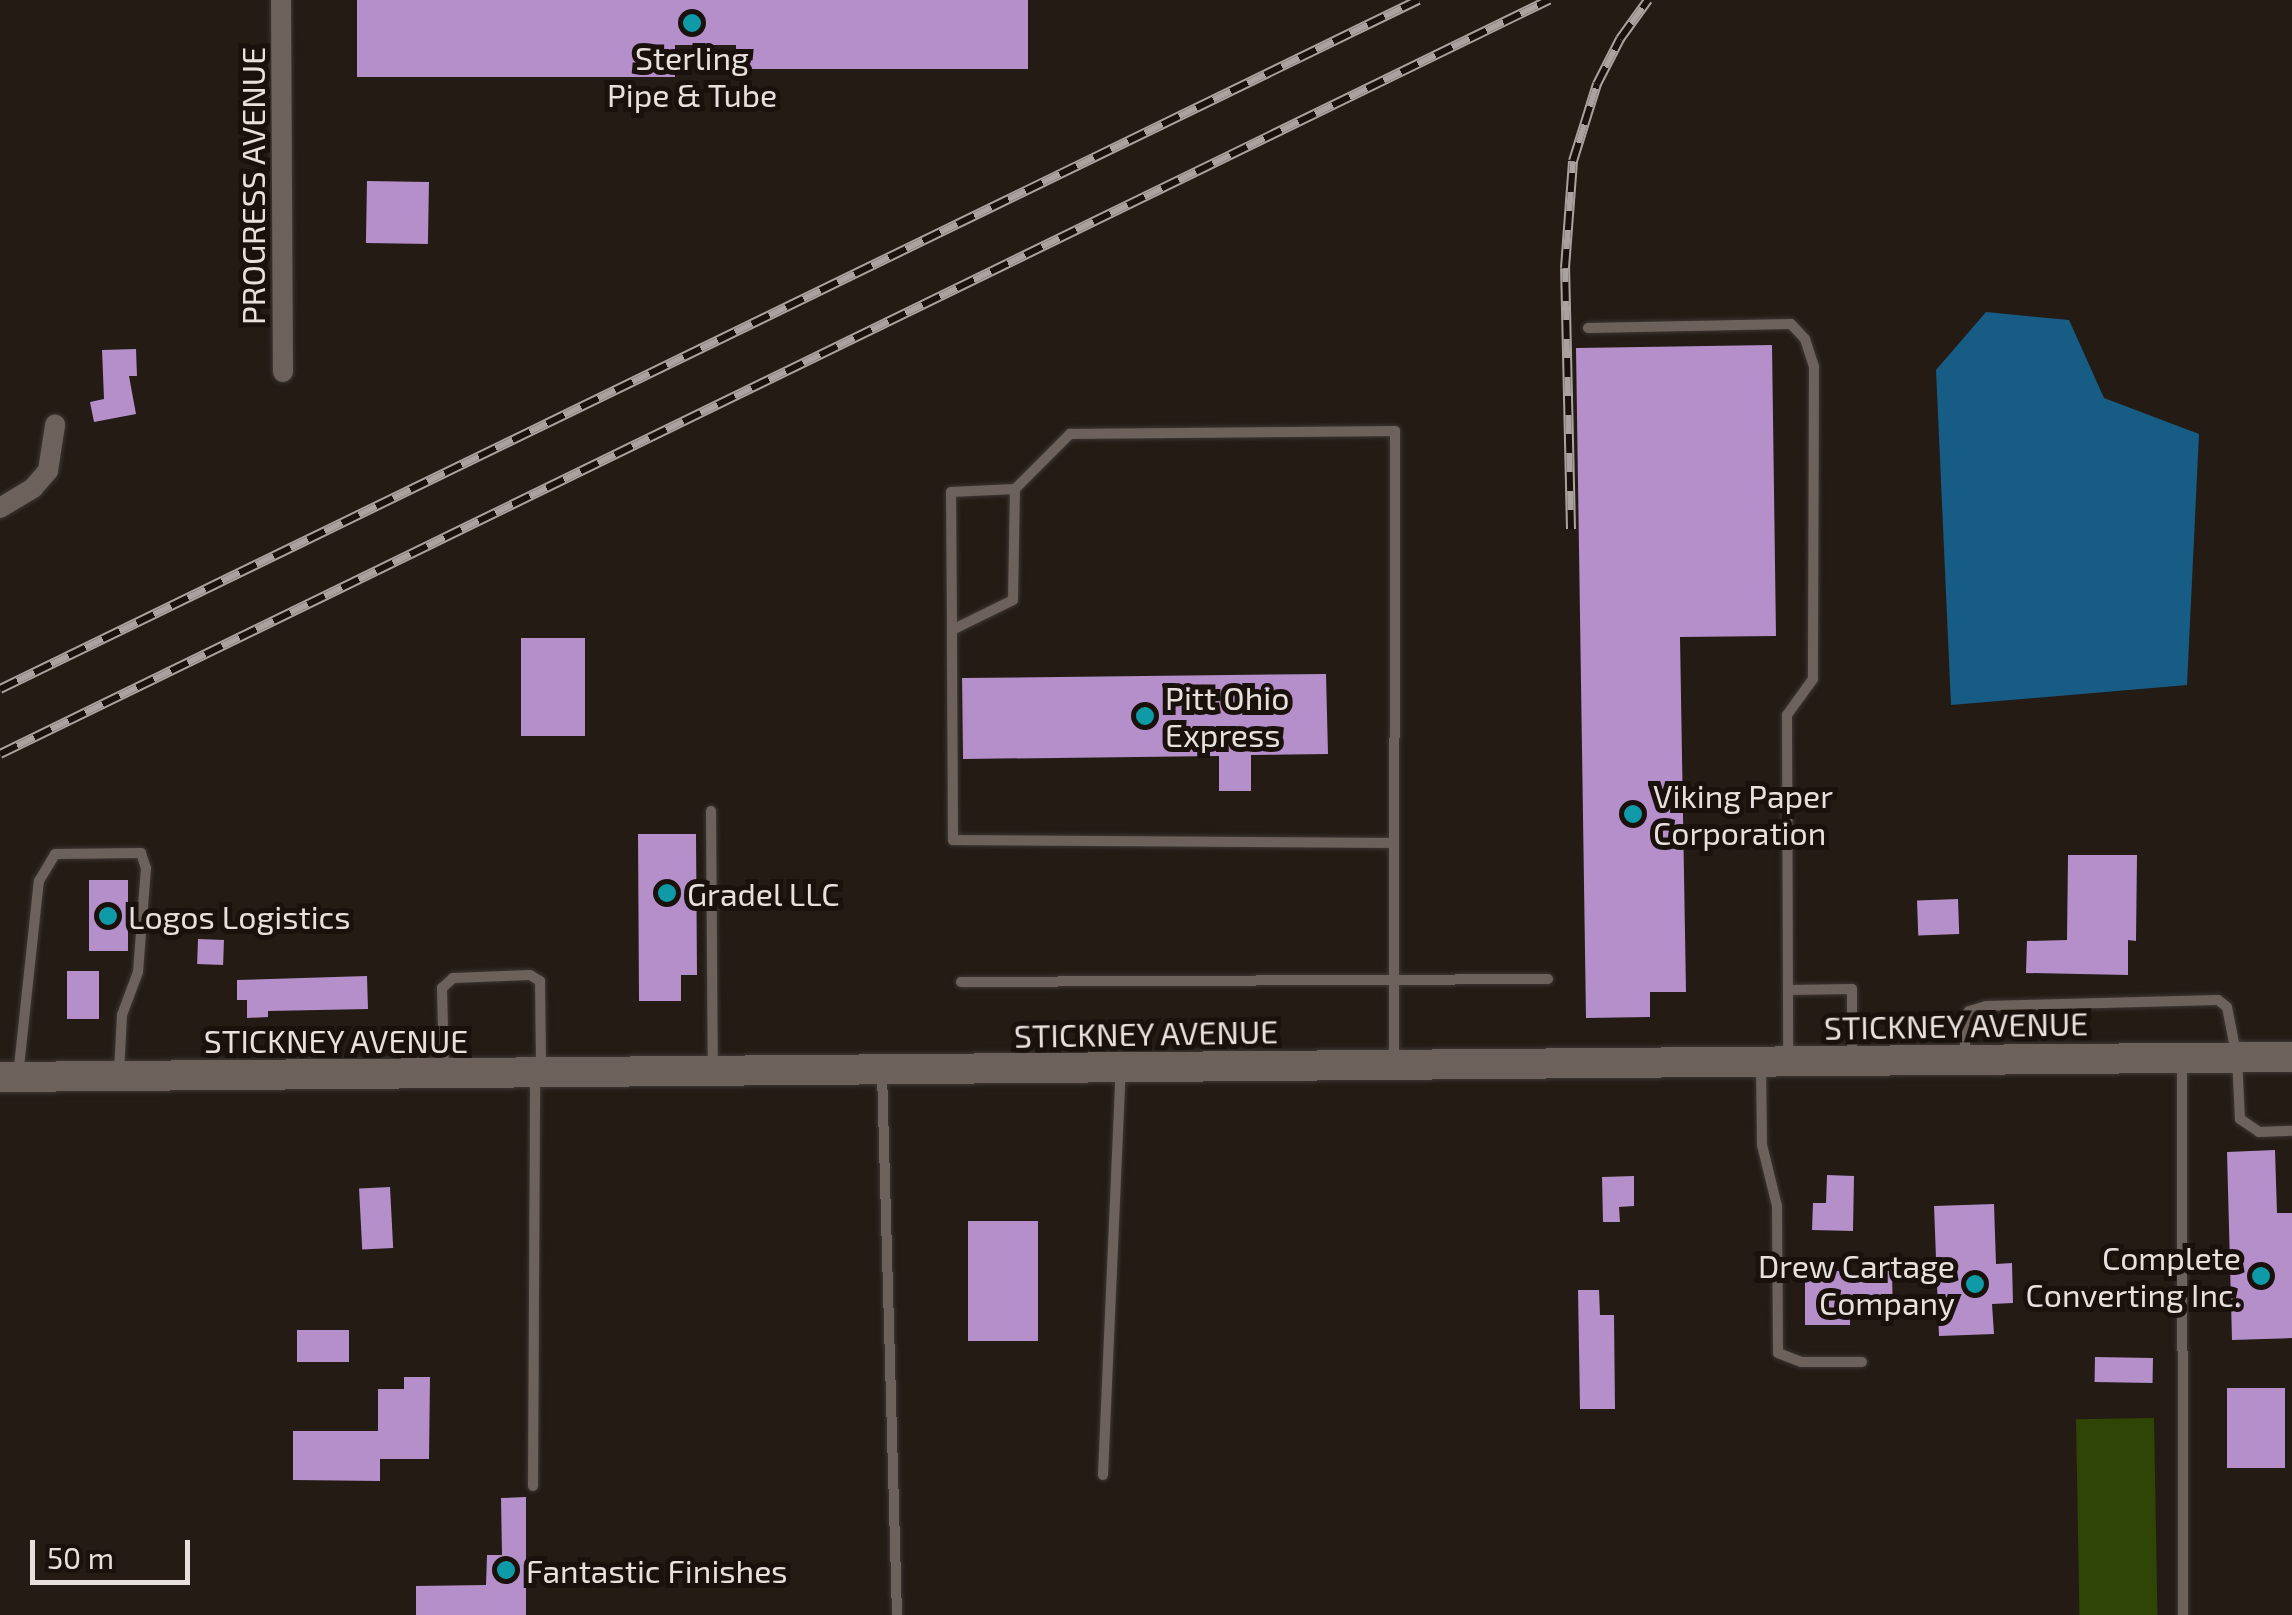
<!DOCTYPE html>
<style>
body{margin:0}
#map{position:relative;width:2292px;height:1615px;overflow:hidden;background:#241b15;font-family:"Exo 2",sans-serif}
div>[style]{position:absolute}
.green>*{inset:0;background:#2f4506;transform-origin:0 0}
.water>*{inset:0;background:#175c85}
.building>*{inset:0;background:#b48fc9;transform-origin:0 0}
.roads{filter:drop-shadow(0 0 2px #3d3633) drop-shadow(0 0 2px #3d3633)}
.lane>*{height:10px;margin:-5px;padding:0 5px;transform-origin:5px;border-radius:5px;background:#6d625b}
.street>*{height:20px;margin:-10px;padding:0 10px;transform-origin:10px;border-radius:10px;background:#6d625b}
.secondary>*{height:30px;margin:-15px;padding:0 15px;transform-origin:15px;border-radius:15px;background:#6d625b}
.rail>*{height:10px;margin-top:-5px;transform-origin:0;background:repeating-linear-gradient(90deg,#1a110c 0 19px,#aaa29e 0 38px);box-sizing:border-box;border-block:2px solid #aaa29e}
.dots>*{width:28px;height:28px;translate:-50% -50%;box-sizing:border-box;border:5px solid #1a110c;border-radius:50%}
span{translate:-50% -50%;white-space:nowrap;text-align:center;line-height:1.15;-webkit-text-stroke:10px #1a110c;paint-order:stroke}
.poi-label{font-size:32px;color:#e7e0dd}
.left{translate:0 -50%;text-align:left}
.right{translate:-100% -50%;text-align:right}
.street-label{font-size:32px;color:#e7e0dd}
.scale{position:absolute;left:30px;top:1540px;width:160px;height:45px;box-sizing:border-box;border:5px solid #e7e0dd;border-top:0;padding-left:12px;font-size:30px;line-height:35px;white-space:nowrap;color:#e7e0dd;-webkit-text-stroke:8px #1a110c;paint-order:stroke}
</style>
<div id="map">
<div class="green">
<div style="left:2154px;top:1418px;width:197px;height:78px;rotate:89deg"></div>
</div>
<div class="water">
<div style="clip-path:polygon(1986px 312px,2069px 320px,2104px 398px,2199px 434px,2187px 685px,1951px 705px,1936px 370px)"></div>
</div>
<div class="building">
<div style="clip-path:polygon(357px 0,1028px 0,1028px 69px,736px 69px,736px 45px,675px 45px,675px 77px,357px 77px)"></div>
<div style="left:367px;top:181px;width:62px;height:62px;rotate:1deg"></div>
<div style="clip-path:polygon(1772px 345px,1776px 636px,1680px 637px,1686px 992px,1650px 992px,1650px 1017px,1586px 1018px,1576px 348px)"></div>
<div style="clip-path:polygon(136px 349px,137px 376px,129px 376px,136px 414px,94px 422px,90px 402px,104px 399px,102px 350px)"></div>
<div style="left:585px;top:638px;width:98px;height:64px;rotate:90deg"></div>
<div style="clip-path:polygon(1326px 674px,1328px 754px,1251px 755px,1251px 791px,1219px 791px,1219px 756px,963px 759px,962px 678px)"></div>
<div style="clip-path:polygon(638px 834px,696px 834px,697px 975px,681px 975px,681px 1001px,639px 1001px)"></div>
<div style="clip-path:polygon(2068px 855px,2137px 855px,2136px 941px,2128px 940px,2128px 975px,2026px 973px,2027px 941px,2067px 940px)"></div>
<div style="left:89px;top:880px;width:39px;height:71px"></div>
<div style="left:1958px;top:899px;width:35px;height:41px;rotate:88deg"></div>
<div style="left:198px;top:939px;width:26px;height:25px;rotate:2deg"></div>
<div style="left:67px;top:971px;width:32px;height:48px"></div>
<div style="clip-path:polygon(367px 976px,368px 1009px,268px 1011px,268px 1017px,247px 1018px,247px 1000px,237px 1000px,237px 980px)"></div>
<div style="clip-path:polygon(2275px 1150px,2277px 1213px,2292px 1213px,2292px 1338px,2232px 1340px,2227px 1152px)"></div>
<div style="clip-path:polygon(1827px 1175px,1854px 1176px,1853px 1231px,1812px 1230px,1813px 1203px,1826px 1203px)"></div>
<div style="clip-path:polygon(1634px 1176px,1634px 1206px,1619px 1207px,1620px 1222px,1603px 1222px,1602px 1177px)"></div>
<div style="left:390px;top:1187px;width:61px;height:31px;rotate:87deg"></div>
<div style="clip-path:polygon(1994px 1204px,1996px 1264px,2012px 1263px,2013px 1303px,1992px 1304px,1994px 1334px,1939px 1336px,1934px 1206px)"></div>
<div style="left:1038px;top:1221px;width:120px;height:70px;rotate:90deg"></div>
<div style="clip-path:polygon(1805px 1271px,1892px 1271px,1893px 1318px,1850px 1318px,1850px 1325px,1805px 1325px)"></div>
<div style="clip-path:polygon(1578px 1290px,1599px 1290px,1600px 1315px,1614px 1315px,1615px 1409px,1580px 1409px)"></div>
<div style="left:349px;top:1330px;width:32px;height:52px;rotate:90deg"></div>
<div style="left:2095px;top:1357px;width:58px;height:25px;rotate:1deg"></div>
<div style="clip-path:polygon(404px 1377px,430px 1377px,429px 1459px,380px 1459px,380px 1481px,293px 1480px,293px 1431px,378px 1431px,378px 1389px,404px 1389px)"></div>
<div style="left:2227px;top:1388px;width:58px;height:80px"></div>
<div style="clip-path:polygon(526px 1497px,526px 1615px,416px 1615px,416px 1586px,486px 1585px,487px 1555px,502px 1555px,501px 1498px)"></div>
</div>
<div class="roads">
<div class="lane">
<div style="left:1588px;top:328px;width:203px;rotate:-1.1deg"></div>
<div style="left:1791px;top:324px;width:21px;rotate:47deg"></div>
<div style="left:1805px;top:339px;width:29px;rotate:72deg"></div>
<div style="left:1814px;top:367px;width:312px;rotate:90.2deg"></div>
<div style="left:1813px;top:679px;width:44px;rotate:125.8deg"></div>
<div style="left:1787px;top:715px;width:341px;rotate:89.8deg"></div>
<div style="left:952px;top:630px;width:138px;rotate:-90.4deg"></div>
<div style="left:951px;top:492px;width:64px;rotate:-2.7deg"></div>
<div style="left:711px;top:811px;width:255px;rotate:89.6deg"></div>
<div style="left:1394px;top:843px;width:441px;rotate:-179.6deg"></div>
<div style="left:953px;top:840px;width:210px;rotate:-90.3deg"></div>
<div style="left:952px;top:630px;width:68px;rotate:-26.2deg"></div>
<div style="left:1013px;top:600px;width:111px;rotate:-89deg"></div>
<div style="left:1015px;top:489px;width:78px;rotate:-45deg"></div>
<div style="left:1070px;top:434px;width:325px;rotate:-0.5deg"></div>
<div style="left:1395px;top:431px;width:629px;rotate:90.09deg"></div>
<div style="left:961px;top:982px;width:587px;rotate:-0.29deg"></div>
<div style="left:1788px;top:990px;width:64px;rotate:-0.9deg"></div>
<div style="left:1852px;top:989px;width:70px;rotate:90deg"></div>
<div style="left:1965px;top:1057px;width:40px;rotate:-90deg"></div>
<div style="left:1965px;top:1017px;width:7px;rotate:-56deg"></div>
<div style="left:1969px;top:1011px;width:18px;rotate:-16deg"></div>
<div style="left:1986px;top:1006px;width:232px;rotate:-1.5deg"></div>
<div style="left:2218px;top:1000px;width:11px;rotate:38deg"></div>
<div style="left:2227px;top:1007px;width:52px;rotate:78.9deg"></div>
<div style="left:2237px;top:1058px;width:61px;rotate:87.2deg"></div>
<div style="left:2240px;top:1119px;width:23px;rotate:34deg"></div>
<div style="left:2259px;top:1132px;width:33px;rotate:-2deg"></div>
<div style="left:2182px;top:1059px;width:556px;rotate:89.9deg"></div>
<div style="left:1761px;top:1063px;width:82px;rotate:89.3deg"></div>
<div style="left:1762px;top:1145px;width:63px;rotate:76.2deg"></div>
<div style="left:1777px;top:1206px;width:147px;rotate:89.6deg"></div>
<div style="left:1778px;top:1353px;width:25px;rotate:21deg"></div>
<div style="left:1801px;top:1362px;width:61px"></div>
<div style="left:444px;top:1070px;width:82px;rotate:-91.4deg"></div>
<div style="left:442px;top:988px;width:15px;rotate:-42deg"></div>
<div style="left:453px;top:978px;width:77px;rotate:-2.2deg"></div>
<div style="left:530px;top:975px;width:12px;rotate:31deg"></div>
<div style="left:540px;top:981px;width:87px;rotate:89.3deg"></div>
<div style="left:882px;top:1072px;width:543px;rotate:88.42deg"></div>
<div style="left:18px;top:1076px;width:196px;rotate:-83.9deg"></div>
<div style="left:39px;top:881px;width:31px;rotate:-59deg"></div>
<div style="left:55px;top:854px;width:86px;rotate:-0.7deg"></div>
<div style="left:141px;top:853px;width:16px;rotate:72deg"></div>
<div style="left:146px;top:868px;width:104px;rotate:94.4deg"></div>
<div style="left:138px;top:972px;width:46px;rotate:110.4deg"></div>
<div style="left:122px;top:1015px;width:58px;rotate:93deg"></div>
<div style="left:1103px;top:1475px;width:406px;rotate:-87.5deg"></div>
<div style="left:533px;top:1486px;width:411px;rotate:-89.7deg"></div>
</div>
<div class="street">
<div style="left:281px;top:0;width:372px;rotate:89.7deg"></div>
<div style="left:0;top:508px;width:39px;rotate:-31deg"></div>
<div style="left:33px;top:488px;width:23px;rotate:-49deg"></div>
<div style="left:48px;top:471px;width:47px;rotate:-81.3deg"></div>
</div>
<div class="secondary">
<div style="left:0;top:1077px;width:2292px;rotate:-0.5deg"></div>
</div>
</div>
<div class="rail">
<div style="left:1571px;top:529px;width:261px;rotate:-91.3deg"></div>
<div style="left:1565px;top:268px;width:107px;rotate:-85.7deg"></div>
<div style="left:1573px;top:161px;width:81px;rotate:-72.7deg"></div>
<div style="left:1597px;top:84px;width:51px;rotate:-62.9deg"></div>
<div style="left:1620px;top:39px;width:48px;rotate:-54.3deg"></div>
<div style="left:0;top:689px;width:1577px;rotate:-25.91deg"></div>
<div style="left:0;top:754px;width:1723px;rotate:-25.96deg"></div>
</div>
<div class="dots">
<div style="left:692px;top:23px;background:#0f9aa8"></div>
<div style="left:1145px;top:716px;background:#0f9aa8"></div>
<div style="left:1633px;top:814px;background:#0f9aa8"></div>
<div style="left:667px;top:893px;background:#0f9aa8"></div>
<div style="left:108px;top:916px;background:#0f9aa8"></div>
<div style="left:2261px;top:1276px;background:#0f9aa8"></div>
<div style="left:1975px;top:1284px;background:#0f9aa8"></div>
<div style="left:506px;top:1570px;background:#0f9aa8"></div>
</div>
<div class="poi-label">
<span style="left:692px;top:76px">Sterling<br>Pipe &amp; Tube</span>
<span class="left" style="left:1165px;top:716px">Pitt Ohio<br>Express</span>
<span class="left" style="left:1653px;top:814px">Viking Paper<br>Corporation</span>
<span class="left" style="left:687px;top:893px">Gradel LLC</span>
<span class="left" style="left:128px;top:916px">Logos Logistics</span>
<span class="right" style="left:2241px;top:1276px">Complete<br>Converting Inc.</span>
<span class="right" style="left:1955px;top:1284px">Drew Cartage<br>Company</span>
<span class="left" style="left:526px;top:1570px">Fantastic Finishes</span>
</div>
<div class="street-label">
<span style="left:252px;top:186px;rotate:-90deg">PROGRESS AVENUE</span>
<span style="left:1956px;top:1025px;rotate:-1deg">STICKNEY AVENUE</span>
<span style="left:1146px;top:1033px;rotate:-1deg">STICKNEY AVENUE</span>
<span style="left:336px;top:1040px">STICKNEY AVENUE</span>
</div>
<div class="scale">50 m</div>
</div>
